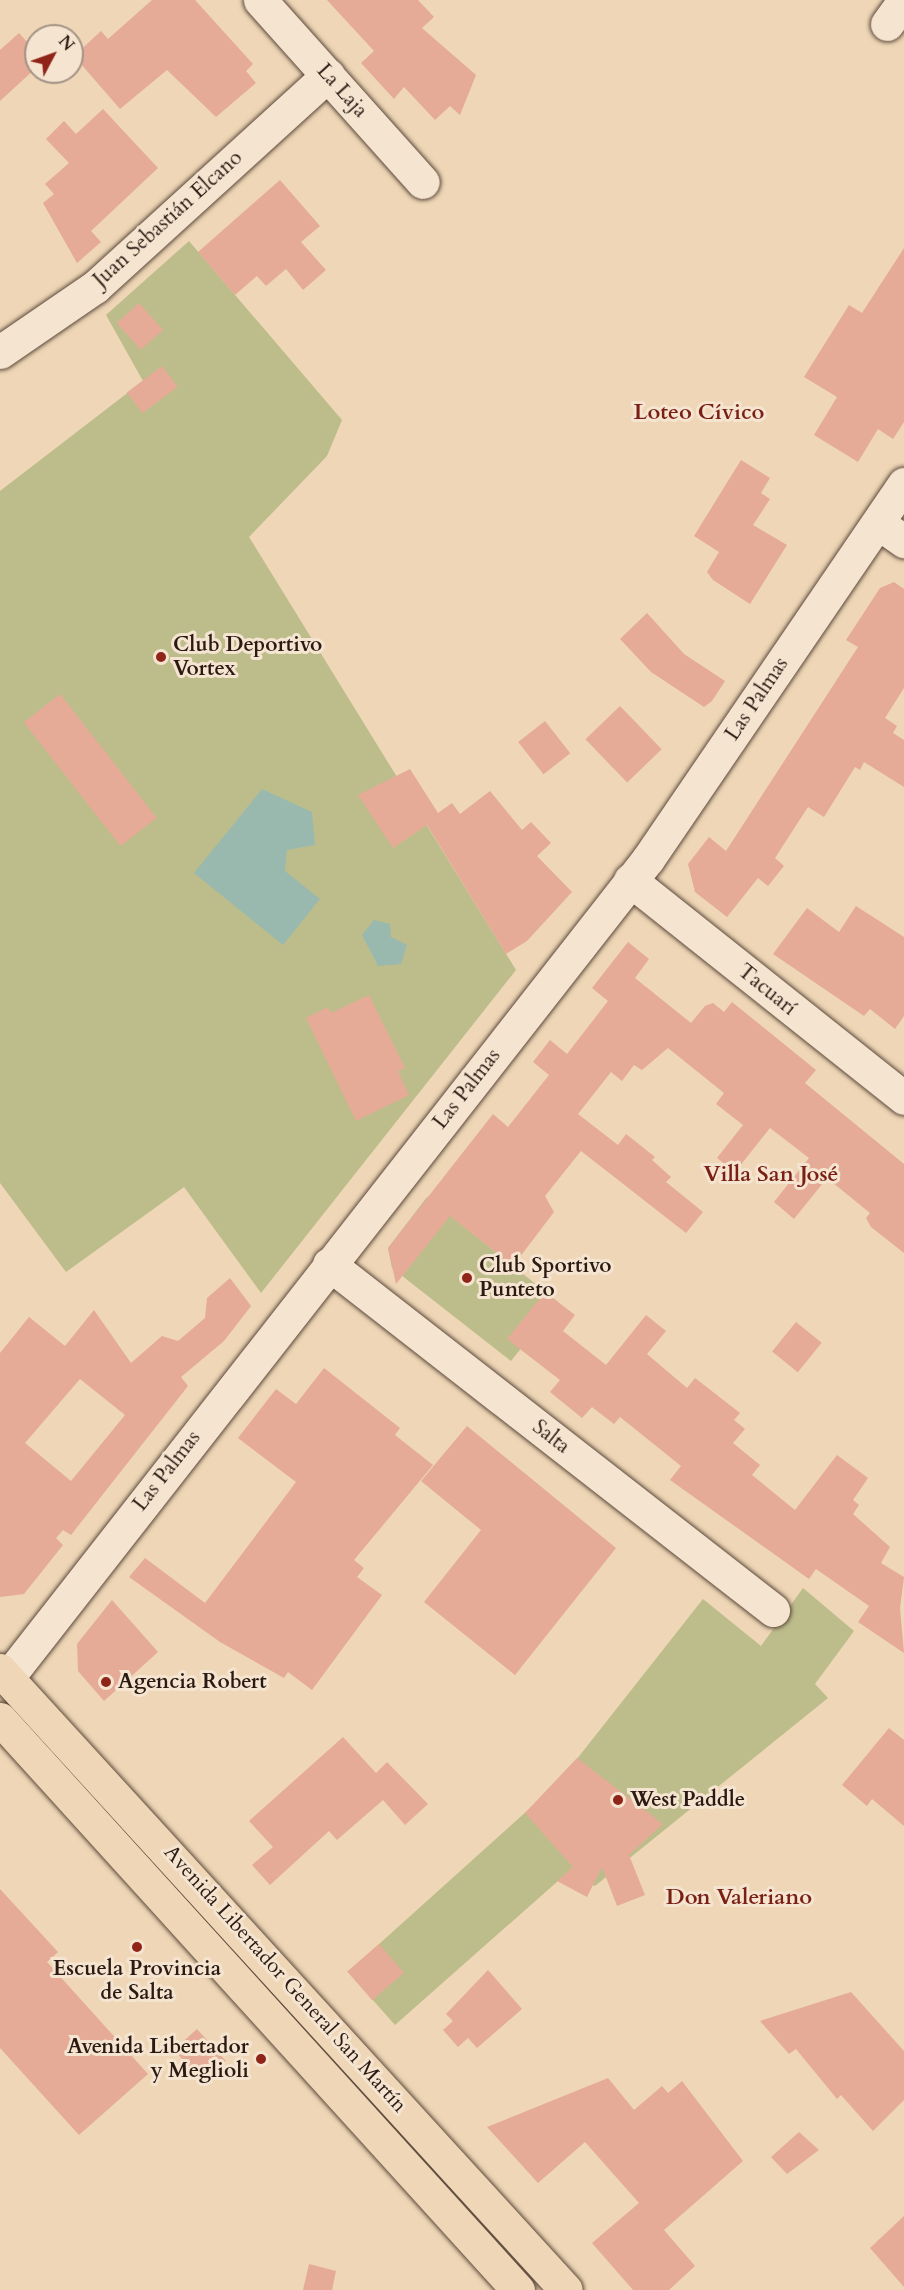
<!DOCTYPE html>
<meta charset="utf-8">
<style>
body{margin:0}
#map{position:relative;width:904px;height:2290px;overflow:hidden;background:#eed6b6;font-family:Cardo,serif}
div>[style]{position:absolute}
.green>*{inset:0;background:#bdbd8b}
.water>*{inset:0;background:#99b9af}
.building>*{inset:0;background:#e5ab97;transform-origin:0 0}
.roads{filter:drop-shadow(0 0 2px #5c493b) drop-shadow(0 0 2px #5c493b)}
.minor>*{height:33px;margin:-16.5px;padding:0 16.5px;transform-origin:16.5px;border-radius:16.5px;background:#f4e4d0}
.major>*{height:33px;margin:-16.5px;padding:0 16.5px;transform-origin:16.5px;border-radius:16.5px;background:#eed6b6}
.dots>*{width:16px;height:16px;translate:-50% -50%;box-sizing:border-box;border:3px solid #f4e4d0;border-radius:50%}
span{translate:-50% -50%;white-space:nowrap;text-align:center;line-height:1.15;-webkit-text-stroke:6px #f4e4d0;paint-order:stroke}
.street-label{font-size:21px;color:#2b1a12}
.poi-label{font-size:21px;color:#2b1a12;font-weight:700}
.left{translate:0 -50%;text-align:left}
.right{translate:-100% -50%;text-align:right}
.neighbourhood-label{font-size:22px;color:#7a1f14;font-weight:700}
.north{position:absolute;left:24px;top:24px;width:60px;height:60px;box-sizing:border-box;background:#f4e4d0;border:2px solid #a49384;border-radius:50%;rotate:49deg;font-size:16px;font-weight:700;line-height:24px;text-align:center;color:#2b1a12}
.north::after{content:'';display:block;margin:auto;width:21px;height:27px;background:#8f2418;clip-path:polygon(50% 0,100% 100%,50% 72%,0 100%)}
</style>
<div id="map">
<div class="green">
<div style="clip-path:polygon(189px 241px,342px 420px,327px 456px,249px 537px,516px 970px,261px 1293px,184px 1187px,66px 1272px,0 1183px,0 491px,143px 381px,106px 315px)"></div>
<div style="clip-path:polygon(427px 1197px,558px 1302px,511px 1361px,392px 1268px,388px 1248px)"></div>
<div style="clip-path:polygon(803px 1588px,854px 1631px,815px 1684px,828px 1698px,595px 1886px,567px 1873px,395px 2025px,348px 1972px,558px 1783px,703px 1599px,761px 1646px)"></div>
</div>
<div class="water">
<div style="clip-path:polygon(262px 789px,312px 812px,315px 845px,287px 850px,285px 871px,320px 899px,283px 945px,194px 873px)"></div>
<div style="clip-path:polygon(374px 920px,390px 924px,391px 937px,407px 945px,401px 964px,378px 966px,362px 935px)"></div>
</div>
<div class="building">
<div style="clip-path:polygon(152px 0,195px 0,253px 64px,246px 71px,256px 83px,216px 117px,167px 70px,120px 109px,74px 56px,101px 31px,108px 39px)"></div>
<div style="clip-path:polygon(327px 0,418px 0,434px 17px,422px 28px,476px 75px,460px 115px,450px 106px,435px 120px,404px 87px,394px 99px,361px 63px,374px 51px)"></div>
<div style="clip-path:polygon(19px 33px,36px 52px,36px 68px,0 101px,0 50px)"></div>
<div style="clip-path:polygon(103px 109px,158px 168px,91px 231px,101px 242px,77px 263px,43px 203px,54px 194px,45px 184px,69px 163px,46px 139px,64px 121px,76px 134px)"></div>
<div style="clip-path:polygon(280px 180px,320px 226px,301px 242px,326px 270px,303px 290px,286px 269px,266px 286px,257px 276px,235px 295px,198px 252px)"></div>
<div style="clip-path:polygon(904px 248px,904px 422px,893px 439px,878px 429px,858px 462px,814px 435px,837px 397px,804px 377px,849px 305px,862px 313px)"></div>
<div style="left:139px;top:303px;width:36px;height:30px;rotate:48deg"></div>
<div style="left:162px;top:366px;width:26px;height:44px;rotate:53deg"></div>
<div style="clip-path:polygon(741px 460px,770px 478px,761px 493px,770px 499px,753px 525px,787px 545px,750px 604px,713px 580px,707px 572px,719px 552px,694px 536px)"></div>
<div style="clip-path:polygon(894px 582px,904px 589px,904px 688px,885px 718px,897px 726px,893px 733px,904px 740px,904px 787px,864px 762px,860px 770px,855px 767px,824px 817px,808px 807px,775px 858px,784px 866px,768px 886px,758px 878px,727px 917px,695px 892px,688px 864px,709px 837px,726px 851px,858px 647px,846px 640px,880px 588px)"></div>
<div style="clip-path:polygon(647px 613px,684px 654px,725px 681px,712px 701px,704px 707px,651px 672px,620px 639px)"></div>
<div style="left:60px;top:694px;width:157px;height:46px;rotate:52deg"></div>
<div style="left:620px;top:706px;width:60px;height:48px;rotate:46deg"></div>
<div style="left:545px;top:721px;width:41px;height:34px;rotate:52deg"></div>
<div style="clip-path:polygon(410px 769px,438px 813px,452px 803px,460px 814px,490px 791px,522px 830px,531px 822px,551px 843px,537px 856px,572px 892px,527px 941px,506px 954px,427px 825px,393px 848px,358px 795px)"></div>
<div style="clip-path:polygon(856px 906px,904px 937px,904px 1016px,895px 1029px,870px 1009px,864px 1016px,773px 954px,807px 908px,839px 932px)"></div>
<div style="clip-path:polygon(628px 942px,649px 959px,635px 978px,691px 1023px,705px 1006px,713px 1003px,724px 1012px,732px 1002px,816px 1070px,805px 1083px,904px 1164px,904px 1253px,871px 1227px,866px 1218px,870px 1213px,827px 1178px,794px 1219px,774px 1202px,809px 1158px,770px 1128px,735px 1172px,717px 1158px,743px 1125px,716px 1104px,724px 1093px,668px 1048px,642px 1070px,634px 1065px,622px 1081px,611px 1072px,578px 1114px,618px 1145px,626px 1134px,655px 1157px,652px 1160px,671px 1177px,666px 1182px,703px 1212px,686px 1233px,581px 1151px,545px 1196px,554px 1212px,513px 1266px,450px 1216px,396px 1284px,388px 1248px,493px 1114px,508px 1127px,549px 1075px,533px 1062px,550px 1040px,567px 1054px,608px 1001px,592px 988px)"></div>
<div style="clip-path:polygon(369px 995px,405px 1068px,398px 1071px,409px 1095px,356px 1121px,306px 1018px,328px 1007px,331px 1013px)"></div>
<div style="clip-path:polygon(evenodd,230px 1278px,251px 1306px,224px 1341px,181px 1377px,188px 1386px,71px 1535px,63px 1530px,56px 1538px,63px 1545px,24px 1594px,0 1597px,0 1353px,29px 1317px,65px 1346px,94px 1310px,131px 1363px,162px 1336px,178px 1341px,205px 1318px,207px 1298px,230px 1278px,80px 1379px,125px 1415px,71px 1481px,25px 1443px,80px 1379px)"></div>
<div style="clip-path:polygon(545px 1292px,575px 1315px,563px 1331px,606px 1365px,646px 1315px,666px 1331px,647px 1354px,687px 1388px,695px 1378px,740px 1413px,734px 1420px,745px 1429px,733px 1443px,760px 1465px,752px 1475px,795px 1510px,837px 1455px,868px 1478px,853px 1500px,859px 1505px,853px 1514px,890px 1547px,881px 1563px,904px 1577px,900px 1608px,904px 1653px,858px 1622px,869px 1606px,816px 1569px,809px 1579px,670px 1480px,681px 1466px,620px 1417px,614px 1424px,592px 1407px,582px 1418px,550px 1392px,560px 1380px,507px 1339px)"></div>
<div style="left:796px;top:1322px;width:33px;height:38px;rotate:39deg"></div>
<div style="clip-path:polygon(324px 1368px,400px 1428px,395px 1435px,433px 1465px,354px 1560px,364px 1568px,357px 1577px,382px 1595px,312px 1690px,288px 1672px,284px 1678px,220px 1642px,129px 1577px,145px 1558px,205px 1603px,296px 1482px,238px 1438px,276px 1389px,296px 1404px)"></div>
<div style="clip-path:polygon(467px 1426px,616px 1548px,515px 1675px,424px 1602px,481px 1530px,421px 1481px)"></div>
<div style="clip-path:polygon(112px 1600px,158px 1652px,104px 1701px,78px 1671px,77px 1644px)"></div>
<div style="clip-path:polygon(889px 1728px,904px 1740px,904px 1826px,872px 1799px,867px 1806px,842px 1785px)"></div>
<div style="clip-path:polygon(343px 1737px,376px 1773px,387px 1762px,428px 1804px,405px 1825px,383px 1800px,337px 1840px,329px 1831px,270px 1885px,252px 1865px,273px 1847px,249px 1821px)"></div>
<div style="clip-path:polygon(577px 1758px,663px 1824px,629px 1855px,645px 1895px,617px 1906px,602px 1867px,587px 1897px,557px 1881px,573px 1867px,525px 1813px)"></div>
<div style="clip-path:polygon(0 1889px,58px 1952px,47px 1962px,148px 2074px,79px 2135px,0 2048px)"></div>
<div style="left:379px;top:1944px;width:38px;height:42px;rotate:49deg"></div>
<div style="clip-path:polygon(488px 1970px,522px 2009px,477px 2048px,468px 2038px,458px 2047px,443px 2030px,453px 2021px,446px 2014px)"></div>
<div style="clip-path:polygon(851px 1992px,904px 2051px,904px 2100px,873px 2131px,841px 2095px,837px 2099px,796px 2049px,789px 2054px,760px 2021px)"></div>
<div style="left:197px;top:2029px;width:43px;height:31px;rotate:48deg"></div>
<div style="clip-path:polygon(608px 2078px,634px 2110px,662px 2086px,668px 2093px,682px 2081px,743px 2161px,664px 2230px,695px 2266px,669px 2290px,633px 2290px,592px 2243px,639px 2203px,585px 2142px,538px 2183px,487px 2127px)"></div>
<div style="clip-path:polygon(799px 2132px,819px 2150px,787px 2174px,771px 2157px)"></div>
<div style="clip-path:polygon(904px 2216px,904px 2287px,870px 2248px)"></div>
<div style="clip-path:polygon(309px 2264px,336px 2271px,332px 2290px,303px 2290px)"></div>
</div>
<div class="roads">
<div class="minor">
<div style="left:260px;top:0;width:244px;rotate:48.2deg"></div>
<div style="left:887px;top:24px;width:29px;rotate:-54deg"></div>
<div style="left:0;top:352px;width:115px;rotate:-34.4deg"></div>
<div style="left:95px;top:287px;width:315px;rotate:-42.3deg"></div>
<div style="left:878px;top:523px;width:32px;rotate:35deg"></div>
<div style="left:630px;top:880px;width:350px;rotate:38.5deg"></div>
<div style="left:329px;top:1264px;width:563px;rotate:37.93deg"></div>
<div style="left:8px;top:1677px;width:1039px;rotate:-51.96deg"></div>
<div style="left:648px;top:859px;width:454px;rotate:-55.7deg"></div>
</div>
<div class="major">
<div style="left:0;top:1670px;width:839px;rotate:47.61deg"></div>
<div style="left:0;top:1719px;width:771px;rotate:47.79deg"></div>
</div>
</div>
<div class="dots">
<div style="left:161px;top:657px;background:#8f2418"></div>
<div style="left:467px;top:1278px;background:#8f2418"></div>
<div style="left:106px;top:1682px;background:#8f2418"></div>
<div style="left:618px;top:1800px;background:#8f2418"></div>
<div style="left:137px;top:1947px;background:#8f2418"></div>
<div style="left:261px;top:2059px;background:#8f2418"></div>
</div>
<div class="street-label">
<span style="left:342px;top:91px;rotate:48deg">La Laja</span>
<span style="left:168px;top:219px;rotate:-42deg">Juan Sebastián Elcano</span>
<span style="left:757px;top:699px;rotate:-56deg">Las Palmas</span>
<span style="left:767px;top:990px;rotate:39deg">Tacuarí</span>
<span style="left:467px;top:1089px;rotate:-52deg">Las Palmas</span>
<span style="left:551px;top:1437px;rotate:38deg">Salta</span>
<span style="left:167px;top:1471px;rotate:-52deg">Las Palmas</span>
<span style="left:285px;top:1979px;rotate:48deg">Avenida Libertador General San Martín</span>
</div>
<div class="poi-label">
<span class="left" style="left:173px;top:657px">Club Deportivo<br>Vortex</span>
<span class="left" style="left:479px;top:1278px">Club Sportivo<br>Punteto</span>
<span class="left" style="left:118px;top:1682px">Agencia Robert</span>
<span class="left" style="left:630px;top:1800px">West Paddle</span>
<span style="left:137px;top:1981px">Escuela Provincia<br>de Salta</span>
<span class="right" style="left:249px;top:2059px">Avenida Libertador<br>y Meglioli</span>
</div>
<div class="neighbourhood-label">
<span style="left:699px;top:413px">Loteo Cívico</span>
<span style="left:771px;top:1175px">Villa San José</span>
<span style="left:739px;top:1898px">Don Valeriano</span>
</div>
<div class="north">N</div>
</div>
